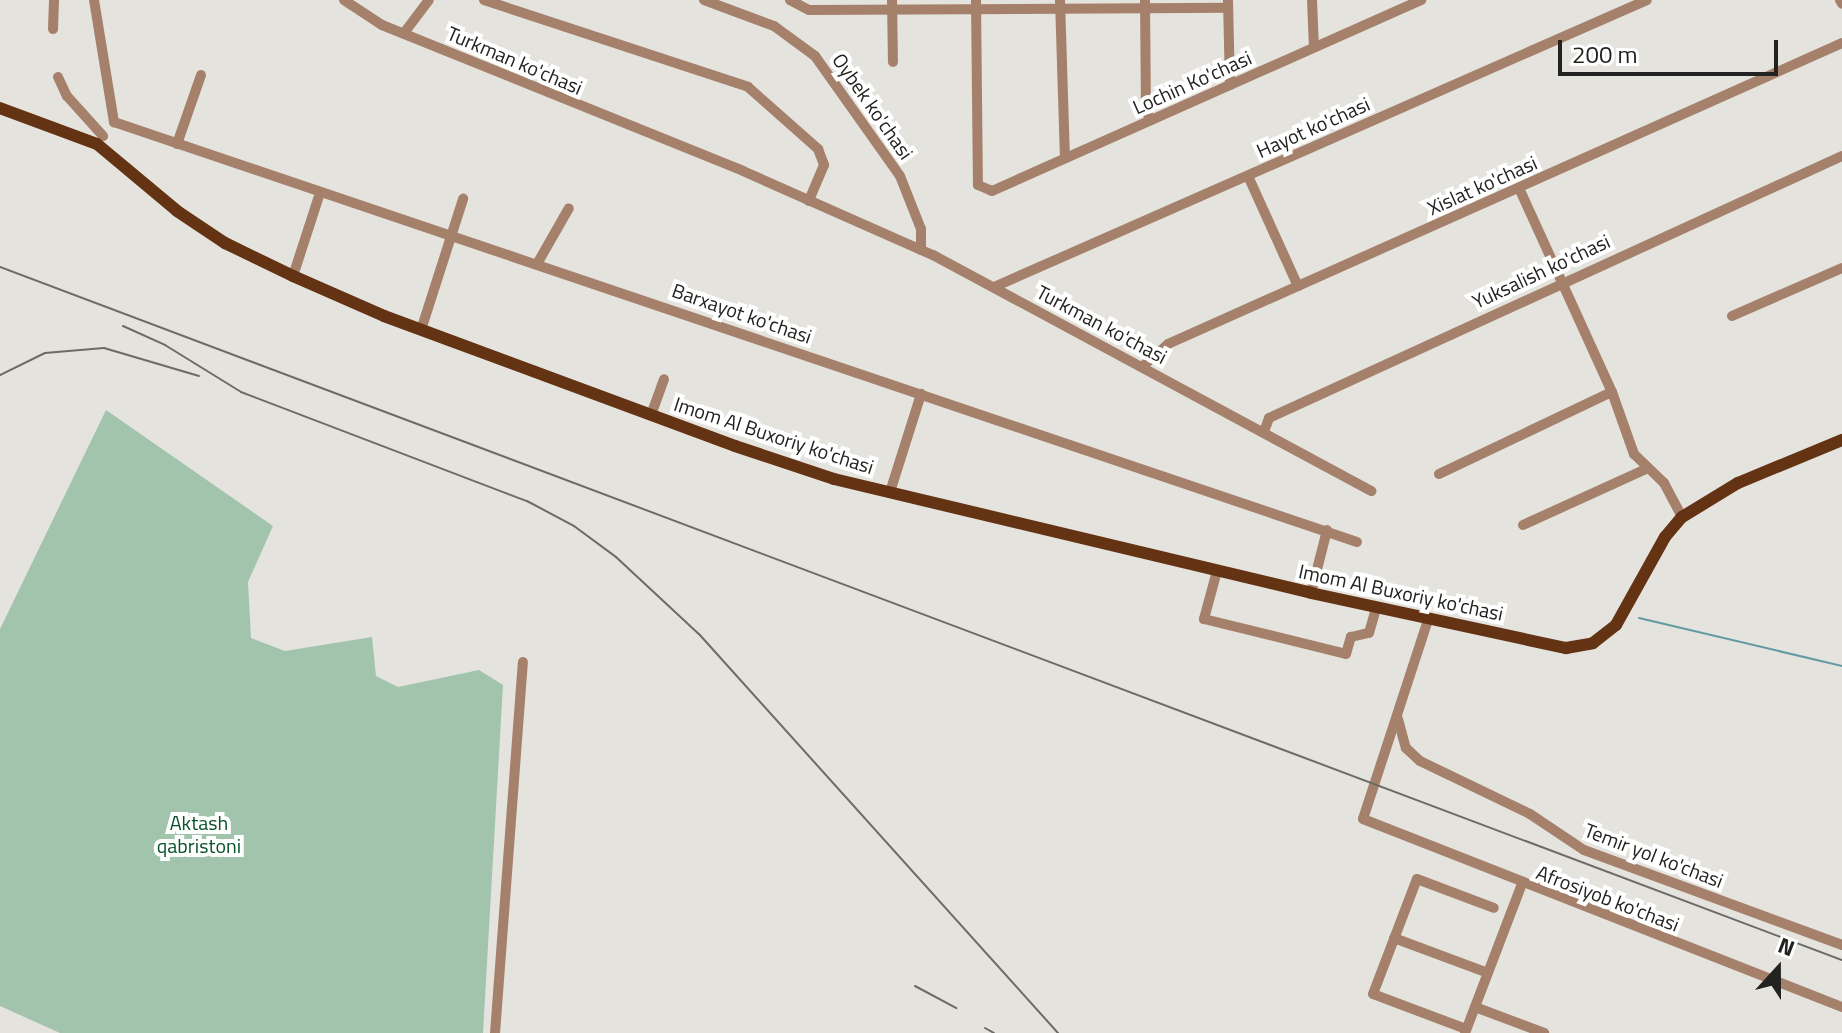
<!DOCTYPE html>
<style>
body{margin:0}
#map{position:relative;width:1842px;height:1033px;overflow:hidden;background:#e5e3de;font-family:"Titillium Web",sans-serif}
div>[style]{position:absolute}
.green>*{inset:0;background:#a2c4ad}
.stream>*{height:2px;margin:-1px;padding:0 1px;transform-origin:1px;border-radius:1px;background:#629aa1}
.minor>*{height:10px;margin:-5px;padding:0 5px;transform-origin:5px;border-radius:5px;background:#a5816c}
.major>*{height:12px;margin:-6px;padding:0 6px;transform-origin:6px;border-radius:6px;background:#633313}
.rail>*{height:2px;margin:-1px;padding:0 1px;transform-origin:1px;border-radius:1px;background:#6c6b68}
span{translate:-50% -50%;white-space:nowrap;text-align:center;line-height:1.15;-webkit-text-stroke:8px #fff;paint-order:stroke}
.street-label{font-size:20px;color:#222220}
.park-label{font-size:20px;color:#07512e}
.north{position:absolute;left:1738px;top:929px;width:80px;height:80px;-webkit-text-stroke:6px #fff;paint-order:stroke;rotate:21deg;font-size:22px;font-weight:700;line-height:32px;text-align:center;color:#222220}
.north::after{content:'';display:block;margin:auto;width:28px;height:36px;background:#222220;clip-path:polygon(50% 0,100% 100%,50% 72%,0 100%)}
.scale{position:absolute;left:1558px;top:40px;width:220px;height:36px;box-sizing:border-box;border:4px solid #222220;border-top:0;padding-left:10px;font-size:24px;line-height:28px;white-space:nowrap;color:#222220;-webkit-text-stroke:6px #fff;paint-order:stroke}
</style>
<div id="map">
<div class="green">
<div style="clip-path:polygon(106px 410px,273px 526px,248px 582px,251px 638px,285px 651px,372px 637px,376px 676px,398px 687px,479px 670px,503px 685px,483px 1033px,60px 1033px,0 1006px,0 629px)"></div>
</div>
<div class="stream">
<div style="left:1639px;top:618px;width:209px;rotate:13.3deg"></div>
</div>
<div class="minor">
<div style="left:94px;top:0;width:124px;rotate:80.7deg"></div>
<div style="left:344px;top:0;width:45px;rotate:33.3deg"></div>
<div style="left:382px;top:25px;width:389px;rotate:22deg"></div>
<div style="left:743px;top:171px;width:208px;rotate:23.9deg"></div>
<div style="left:933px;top:255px;width:498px;rotate:28.3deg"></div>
<div style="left:484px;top:0;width:278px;rotate:18.2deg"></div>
<div style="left:748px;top:87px;width:94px;rotate:41.5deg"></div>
<div style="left:818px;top:149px;width:17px;rotate:69deg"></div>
<div style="left:824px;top:165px;width:39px;rotate:113deg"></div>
<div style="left:704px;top:0;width:75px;rotate:20.4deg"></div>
<div style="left:774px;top:26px;width:51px;rotate:36.2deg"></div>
<div style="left:815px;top:56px;width:147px;rotate:54.7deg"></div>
<div style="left:900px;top:176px;width:57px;rotate:68.4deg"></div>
<div style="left:921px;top:229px;width:21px;rotate:90deg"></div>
<div style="left:790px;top:0;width:21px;rotate:28deg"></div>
<div style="left:809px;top:10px;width:419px;rotate:-0.3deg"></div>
<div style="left:892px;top:0;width:62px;rotate:89.1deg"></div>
<div style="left:976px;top:0;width:185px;rotate:89.4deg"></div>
<div style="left:978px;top:185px;width:15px;rotate:23deg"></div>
<div style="left:992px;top:191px;width:470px;rotate:-24deg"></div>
<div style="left:1060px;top:0;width:158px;rotate:88.2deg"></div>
<div style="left:1145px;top:0;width:109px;rotate:89.5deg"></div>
<div style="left:1146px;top:109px;width:12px;rotate:70deg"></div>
<div style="left:1228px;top:0;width:85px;rotate:88.7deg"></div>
<div style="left:1312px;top:0;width:47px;rotate:87.6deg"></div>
<div style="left:1840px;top:0;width:4px;rotate:63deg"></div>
<div style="left:53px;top:29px;width:29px;rotate:-88deg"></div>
<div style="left:404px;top:33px;width:41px;rotate:-52.9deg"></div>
<div style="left:58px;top:77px;width:21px;rotate:65deg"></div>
<div style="left:67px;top:96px;width:54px;rotate:48deg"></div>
<div style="left:114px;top:122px;width:1312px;rotate:18.67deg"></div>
<div style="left:177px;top:144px;width:73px;rotate:-70.8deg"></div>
<div style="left:1248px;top:176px;width:121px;rotate:65.6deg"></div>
<div style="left:1519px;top:188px;width:224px;rotate:65.5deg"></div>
<div style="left:1612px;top:392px;width:66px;rotate:70.5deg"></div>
<div style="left:1634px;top:454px;width:42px;rotate:44deg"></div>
<div style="left:1664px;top:483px;width:38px;rotate:62deg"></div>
<div style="left:537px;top:264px;width:64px;rotate:-60.3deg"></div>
<div style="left:293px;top:276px;width:87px;rotate:-72deg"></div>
<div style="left:994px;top:287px;width:713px;rotate:-23.73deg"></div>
<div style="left:1732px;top:316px;width:120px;rotate:-23.6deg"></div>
<div style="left:421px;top:330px;width:138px;rotate:-72.2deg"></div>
<div style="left:1143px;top:366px;width:33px;rotate:-41deg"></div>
<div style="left:1168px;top:344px;width:738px;rotate:-24.06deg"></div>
<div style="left:651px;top:415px;width:38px;rotate:-70deg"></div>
<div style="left:1265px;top:429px;width:12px;rotate:-70deg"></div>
<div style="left:1269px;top:418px;width:630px;rotate:-24.57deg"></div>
<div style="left:1439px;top:474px;width:191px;rotate:-25.4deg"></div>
<div style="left:890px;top:492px;width:103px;rotate:-72.4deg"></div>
<div style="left:1523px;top:525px;width:137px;rotate:-24.5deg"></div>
<div style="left:1217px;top:571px;width:50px;rotate:105.2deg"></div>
<div style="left:1204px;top:619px;width:146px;rotate:13.8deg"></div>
<div style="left:1346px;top:654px;width:18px;rotate:-74deg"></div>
<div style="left:1351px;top:637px;width:18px;rotate:-13deg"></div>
<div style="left:1369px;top:633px;width:26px;rotate:-74deg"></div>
<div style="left:1311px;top:593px;width:65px;rotate:-75.7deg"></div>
<div style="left:1428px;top:620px;width:209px;rotate:108.1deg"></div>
<div style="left:1363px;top:819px;width:515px;rotate:21.43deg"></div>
<div style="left:1398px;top:719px;width:30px;rotate:75deg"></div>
<div style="left:1406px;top:748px;width:19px;rotate:43deg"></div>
<div style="left:1420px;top:761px;width:122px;rotate:25.7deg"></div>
<div style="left:1530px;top:814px;width:65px;rotate:33.7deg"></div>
<div style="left:1584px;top:850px;width:275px;rotate:20.2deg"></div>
<div style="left:1394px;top:938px;width:100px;rotate:20.4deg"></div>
<div style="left:1475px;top:1007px;width:74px;rotate:20.6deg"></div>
<div style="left:1466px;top:1029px;width:99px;rotate:-159.4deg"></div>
<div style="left:1373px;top:994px;width:123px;rotate:-69.1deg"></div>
<div style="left:1417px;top:879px;width:82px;rotate:20.6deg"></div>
<div style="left:495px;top:1033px;width:372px;rotate:-85.7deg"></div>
<div style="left:1465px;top:1033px;width:160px;rotate:-69.1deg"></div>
</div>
<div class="major">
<div style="left:0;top:108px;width:103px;rotate:20.4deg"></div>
<div style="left:97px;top:144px;width:104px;rotate:39.9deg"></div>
<div style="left:177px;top:211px;width:58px;rotate:33.7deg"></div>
<div style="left:225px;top:243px;width:76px;rotate:25.9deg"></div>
<div style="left:293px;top:276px;width:99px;rotate:23.7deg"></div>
<div style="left:384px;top:316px;width:374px;rotate:20.3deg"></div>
<div style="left:735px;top:446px;width:104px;rotate:18.4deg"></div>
<div style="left:834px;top:479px;width:490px;rotate:13.4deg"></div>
<div style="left:1311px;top:593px;width:261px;rotate:12.2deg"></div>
<div style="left:1566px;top:648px;width:27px;rotate:-10deg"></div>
<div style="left:1593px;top:643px;width:29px;rotate:-38deg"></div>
<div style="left:1616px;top:625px;width:101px;rotate:-60.9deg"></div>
<div style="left:1665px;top:537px;width:26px;rotate:-50deg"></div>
<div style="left:1682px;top:517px;width:66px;rotate:-31.3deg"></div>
<div style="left:1738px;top:483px;width:113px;rotate:-22.5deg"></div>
</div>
<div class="rail">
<div style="left:0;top:267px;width:1968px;rotate:20.62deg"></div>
<div style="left:123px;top:326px;width:46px;rotate:24.3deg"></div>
<div style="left:165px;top:345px;width:89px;rotate:31.7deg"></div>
<div style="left:241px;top:392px;width:306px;rotate:20.9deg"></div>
<div style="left:527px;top:501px;width:53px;rotate:28deg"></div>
<div style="left:574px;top:526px;width:52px;rotate:36.4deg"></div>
<div style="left:616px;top:557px;width:113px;rotate:42.9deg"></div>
<div style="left:699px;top:634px;width:537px;rotate:48.02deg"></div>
<div style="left:0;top:375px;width:50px;rotate:-26.1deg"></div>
<div style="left:45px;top:353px;width:59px;rotate:-4.8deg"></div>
<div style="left:104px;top:348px;width:99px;rotate:16.4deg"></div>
<div style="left:915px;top:986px;width:47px;rotate:28.2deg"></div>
<div style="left:985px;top:1028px;width:10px;rotate:29deg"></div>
</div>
<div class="street-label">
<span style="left:515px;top:60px;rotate:23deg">Turkman ko'chasi</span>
<span style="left:1192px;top:82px;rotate:-24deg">Lochin Ko'chasi</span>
<span style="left:873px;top:106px;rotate:55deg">Oybek ko'chasi</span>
<span style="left:1313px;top:127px;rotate:-24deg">Hayot ko'chasi</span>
<span style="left:1482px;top:185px;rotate:-24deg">Xislat ko'chasi</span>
<span style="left:1541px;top:271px;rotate:-25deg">Yuksalish ko'chasi</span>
<span style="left:742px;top:313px;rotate:19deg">Barxayot ko'chasi</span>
<span style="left:1102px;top:324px;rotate:28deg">Turkman ko'chasi</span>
<span style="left:774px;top:435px;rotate:18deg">Imom Al Buxoriy ko'chasi</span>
<span style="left:1401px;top:592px;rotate:12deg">Imom Al Buxoriy ko'chasi</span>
<span style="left:1654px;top:855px;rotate:21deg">Temir yol ko'chasi</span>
<span style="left:1608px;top:898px;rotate:21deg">Afrosiyob ko'chasi</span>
</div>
<div class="park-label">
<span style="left:199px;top:834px">Aktash<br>qabristoni</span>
</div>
<div class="north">N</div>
<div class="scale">200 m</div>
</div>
